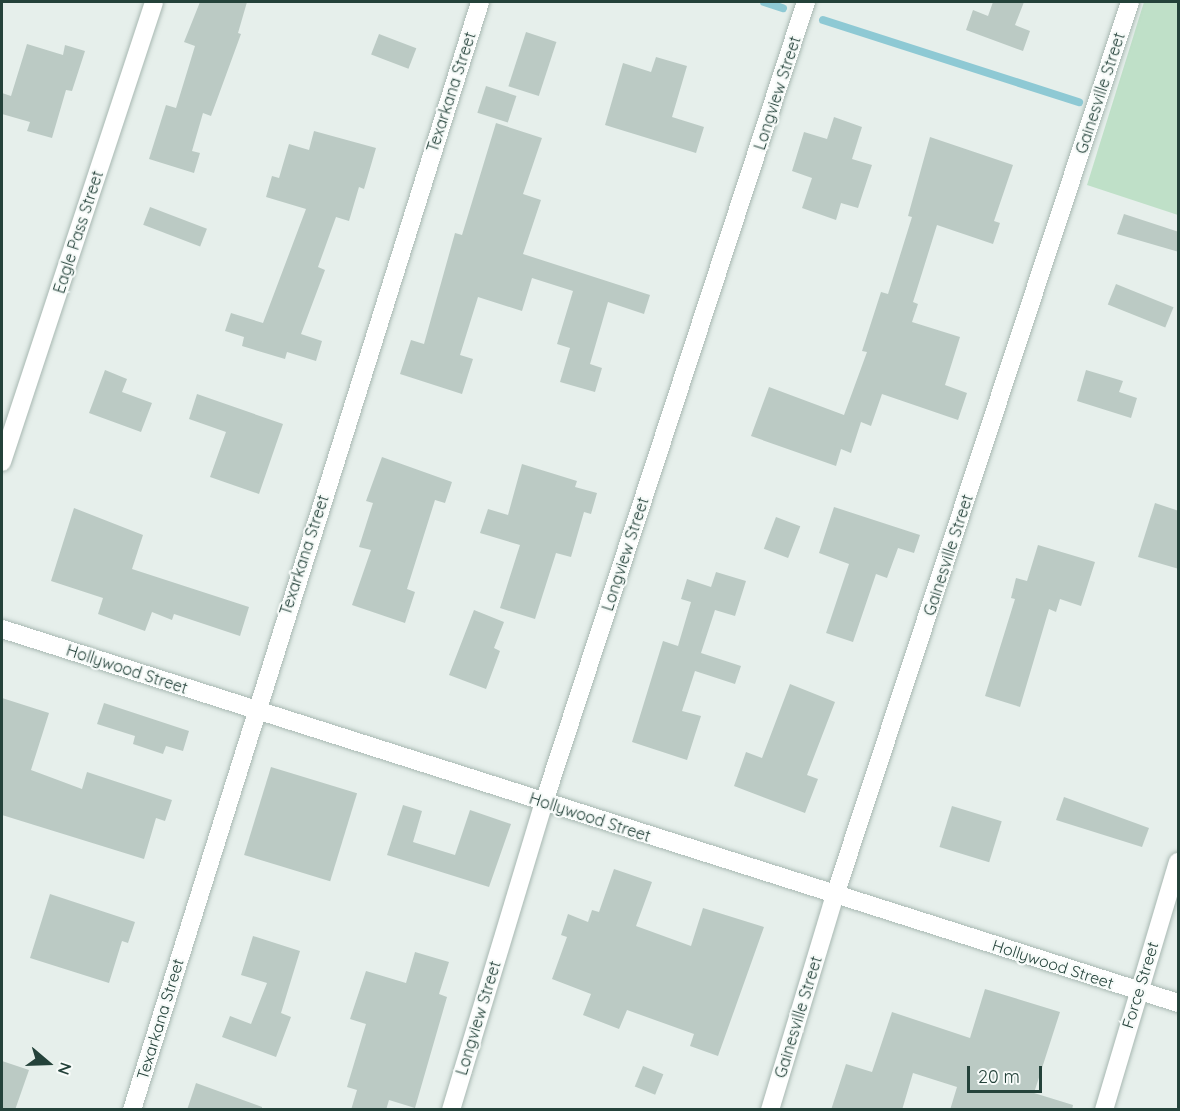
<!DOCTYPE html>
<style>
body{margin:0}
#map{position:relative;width:1180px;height:1111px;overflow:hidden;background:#e6efeb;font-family:Quicksand,sans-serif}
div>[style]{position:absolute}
.green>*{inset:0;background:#bfe0c8}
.stream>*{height:8px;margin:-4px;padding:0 4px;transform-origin:4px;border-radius:4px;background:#8ec9d4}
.building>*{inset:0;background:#bbcac4;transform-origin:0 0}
.roads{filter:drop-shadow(0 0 2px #a8b8b2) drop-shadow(0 0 2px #a8b8b2)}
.street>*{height:18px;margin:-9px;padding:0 9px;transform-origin:9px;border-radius:9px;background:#fff}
span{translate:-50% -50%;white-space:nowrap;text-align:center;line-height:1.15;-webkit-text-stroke:4.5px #f7fbf9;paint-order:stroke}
.street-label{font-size:16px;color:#24423a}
.frame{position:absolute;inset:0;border:3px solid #24423a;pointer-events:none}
.north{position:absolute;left:18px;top:1033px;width:60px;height:60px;-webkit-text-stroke:4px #f7fbf9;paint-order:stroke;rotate:109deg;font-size:16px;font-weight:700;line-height:24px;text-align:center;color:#24423a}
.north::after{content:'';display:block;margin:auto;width:21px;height:27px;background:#24423a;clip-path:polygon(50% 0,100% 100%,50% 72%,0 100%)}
.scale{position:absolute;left:967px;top:1066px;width:75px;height:27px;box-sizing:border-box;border:3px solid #24423a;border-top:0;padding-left:8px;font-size:18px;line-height:21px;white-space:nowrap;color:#24423a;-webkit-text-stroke:4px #f7fbf9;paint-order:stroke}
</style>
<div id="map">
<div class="green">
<div style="clip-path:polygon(1144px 2px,1178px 2px,1178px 215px,1087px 185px)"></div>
</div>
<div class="stream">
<div style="left:764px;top:2px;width:20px;rotate:18deg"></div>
<div style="left:823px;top:20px;width:269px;rotate:17.8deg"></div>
</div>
<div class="building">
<div style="clip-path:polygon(200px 2px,247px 2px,238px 33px,241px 34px,211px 116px,203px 113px,192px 151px,200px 153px,194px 173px,149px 159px,166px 105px,176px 108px,195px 46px,184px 42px)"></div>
<div style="clip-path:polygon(993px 2px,1024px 2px,1015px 25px,1030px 31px,1023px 51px,966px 30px,973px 10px,988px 16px)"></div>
<div style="left:526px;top:32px;width:32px;height:57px;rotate:18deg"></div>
<div style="left:379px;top:34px;width:40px;height:22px;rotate:21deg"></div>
<div style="clip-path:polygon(27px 44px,63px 55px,65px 45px,85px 51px,72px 91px,66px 90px,52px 138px,27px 131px,30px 122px,2px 114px,2px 93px,11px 96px)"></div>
<div style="clip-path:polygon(656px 57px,687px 66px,672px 117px,704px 127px,696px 153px,605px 125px,623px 63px,651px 72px)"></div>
<div style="left:486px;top:86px;width:32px;height:28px;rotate:18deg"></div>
<div style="clip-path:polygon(834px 117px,862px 127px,852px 159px,872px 165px,858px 208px,841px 203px,836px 220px,802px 208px,812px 178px,792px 171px,804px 132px,827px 139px)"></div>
<div style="clip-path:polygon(496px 123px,542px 138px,523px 194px,541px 200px,523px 254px,650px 295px,644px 314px,608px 302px,590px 364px,602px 368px,595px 392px,560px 382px,570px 348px,557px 344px,573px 291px,532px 278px,522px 311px,478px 297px,460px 355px,473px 359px,462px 394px,400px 374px,411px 340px,424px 344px,455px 233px,462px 235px)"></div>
<div style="clip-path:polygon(314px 131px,376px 148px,364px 189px,359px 187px,349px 221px,336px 217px,318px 267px,325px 270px,301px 334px,322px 341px,316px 361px,287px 352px,285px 359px,242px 346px,244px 337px,225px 331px,231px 313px,263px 323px,306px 209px,266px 197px,272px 176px,279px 178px,289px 144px,309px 150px)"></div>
<div style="clip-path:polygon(930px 137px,1013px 165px,994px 221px,1000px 223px,993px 244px,937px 225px,913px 302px,918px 304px,912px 322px,960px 337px,945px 385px,967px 393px,958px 420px,882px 394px,871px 426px,861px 422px,851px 453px,841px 449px,836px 466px,751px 436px,769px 387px,844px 415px,867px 352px,862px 351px,881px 292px,888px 294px,912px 217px,908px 216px)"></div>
<div style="left:150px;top:207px;width:61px;height:19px;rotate:21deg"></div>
<div style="clip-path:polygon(1124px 214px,1179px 232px,1179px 252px,1117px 234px)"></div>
<div style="left:1116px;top:284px;width:62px;height:22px;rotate:22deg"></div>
<div style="clip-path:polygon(105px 370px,127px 379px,122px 392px,152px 403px,141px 432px,89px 413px)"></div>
<div style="clip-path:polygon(1086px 370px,1123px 381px,1119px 392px,1137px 398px,1131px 418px,1077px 401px)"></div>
<div style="clip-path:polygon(197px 394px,283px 424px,259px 494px,210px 477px,226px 432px,189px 419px)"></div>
<div style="clip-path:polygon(382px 457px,452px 482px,445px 503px,435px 500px,407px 589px,415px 592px,405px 623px,352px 605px,371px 550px,359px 547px,373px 503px,366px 501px)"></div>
<div style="clip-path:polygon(522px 464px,577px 481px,575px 487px,597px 493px,591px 514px,584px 512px,571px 557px,556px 553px,535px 619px,500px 608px,520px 545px,480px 533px,488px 509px,508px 515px)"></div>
<div style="clip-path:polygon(1155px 503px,1179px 511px,1179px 569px,1138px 557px)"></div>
<div style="clip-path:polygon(834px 507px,920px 535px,914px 553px,898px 548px,887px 578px,876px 574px,853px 642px,826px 633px,849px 564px,819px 553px)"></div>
<div style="clip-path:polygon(74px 508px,143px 535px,132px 569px,249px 607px,240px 636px,174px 614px,172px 620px,152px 612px,145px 631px,98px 614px,103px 598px,51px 581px)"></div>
<div style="left:776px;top:517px;width:26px;height:34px;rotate:21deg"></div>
<div style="clip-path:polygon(1038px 545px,1095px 562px,1081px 606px,1060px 599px,1056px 612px,1049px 609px,1020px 707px,985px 696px,1015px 599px,1011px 598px,1016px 578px,1027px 581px)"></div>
<div style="clip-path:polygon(716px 572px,746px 581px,735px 616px,715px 610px,701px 653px,741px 666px,735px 684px,695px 671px,682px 711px,701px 716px,687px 760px,632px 742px,663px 641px,678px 646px,691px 602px,681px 599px,687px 579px,711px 587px)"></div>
<div style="clip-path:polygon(474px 610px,504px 622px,494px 648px,500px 651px,486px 689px,449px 675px)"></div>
<div style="clip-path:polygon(790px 684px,835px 702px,807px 775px,818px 779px,805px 813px,734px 786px,746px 752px,762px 758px)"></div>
<div style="clip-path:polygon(2px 698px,49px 713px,31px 770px,82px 789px,87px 772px,172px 800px,165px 821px,156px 818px,144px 859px,2px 815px)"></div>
<div style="clip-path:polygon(104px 703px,189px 731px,183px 751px,166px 746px,163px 754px,133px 744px,135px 736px,97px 724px)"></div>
<div style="left:271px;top:767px;width:90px;height:92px;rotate:17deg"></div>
<div style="clip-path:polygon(1064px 797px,1149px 828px,1142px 847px,1056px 820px)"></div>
<div style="clip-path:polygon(403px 805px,422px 811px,413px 842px,455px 855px,470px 810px,511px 824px,489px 887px,387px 855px)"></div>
<div style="left:952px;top:806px;width:52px;height:43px;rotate:17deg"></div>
<div style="clip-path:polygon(614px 869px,652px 882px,636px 926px,691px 946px,703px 908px,764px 927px,718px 1056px,690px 1046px,694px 1034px,627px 1010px,619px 1029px,583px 1015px,591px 994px,552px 979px,567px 937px,561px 935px,568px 914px,588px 922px,592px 910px,599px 912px)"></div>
<div style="clip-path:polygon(50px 894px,135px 922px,128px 943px,122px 941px,109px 983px,30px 958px)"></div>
<div style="clip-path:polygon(253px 936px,300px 951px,281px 1013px,291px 1017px,276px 1057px,222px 1037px,230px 1016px,251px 1024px,267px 983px,241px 975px)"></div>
<div style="clip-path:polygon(415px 952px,449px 962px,439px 994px,447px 997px,415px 1108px,389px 1100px,386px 1110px,351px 1110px,357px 1090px,347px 1087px,366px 1024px,350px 1019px,366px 971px,406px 983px)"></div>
<div style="clip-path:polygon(985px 989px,1060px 1012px,1034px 1093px,1073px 1105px,1072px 1110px,950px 1110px,957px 1087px,913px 1073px,902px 1110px,831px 1110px,846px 1064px,872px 1072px,892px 1012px,970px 1038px)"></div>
<div style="clip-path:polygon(2px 1061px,29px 1070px,15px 1110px,2px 1110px)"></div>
<div style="left:643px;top:1066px;width:22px;height:22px;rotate:22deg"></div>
<div style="clip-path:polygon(196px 1083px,262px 1107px,262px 1110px,187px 1110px)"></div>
</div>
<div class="roads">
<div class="street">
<div style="left:2px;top:462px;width:484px;rotate:-71.7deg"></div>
<div style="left:2px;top:629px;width:1234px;rotate:17.64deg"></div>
<div style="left:132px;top:1110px;width:1161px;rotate:-72.56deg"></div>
<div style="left:451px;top:1110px;width:322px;rotate:-73.2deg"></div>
<div style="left:544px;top:802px;width:842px;rotate:-71.87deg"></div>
<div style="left:770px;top:1110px;width:225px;rotate:-73.2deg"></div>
<div style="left:835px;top:895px;width:940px;rotate:-71.72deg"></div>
<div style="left:1104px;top:1110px;width:259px;rotate:-73.4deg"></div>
</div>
</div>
<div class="street-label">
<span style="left:451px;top:92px;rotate:-72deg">Texarkana Street</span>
<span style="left:777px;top:93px;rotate:-72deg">Longview Street</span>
<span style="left:1100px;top:93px;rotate:-72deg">Gainesville Street</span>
<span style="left:78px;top:232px;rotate:-72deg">Eagle Pass Street</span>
<span style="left:625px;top:554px;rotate:-72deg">Longview Street</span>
<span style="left:304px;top:555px;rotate:-72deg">Texarkana Street</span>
<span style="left:948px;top:555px;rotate:-72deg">Gainesville Street</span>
<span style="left:127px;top:669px;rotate:18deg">Hollywood Street</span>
<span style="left:590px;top:817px;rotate:18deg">Hollywood Street</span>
<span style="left:1053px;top:964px;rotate:18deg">Hollywood Street</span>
<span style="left:1140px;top:985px;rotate:-73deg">Force Street</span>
<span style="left:798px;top:1017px;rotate:-73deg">Gainesville Street</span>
<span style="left:478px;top:1018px;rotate:-73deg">Longview Street</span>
<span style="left:160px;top:1019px;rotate:-73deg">Texarkana Street</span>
</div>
<div class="frame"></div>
<div class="north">N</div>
<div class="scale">20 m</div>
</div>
